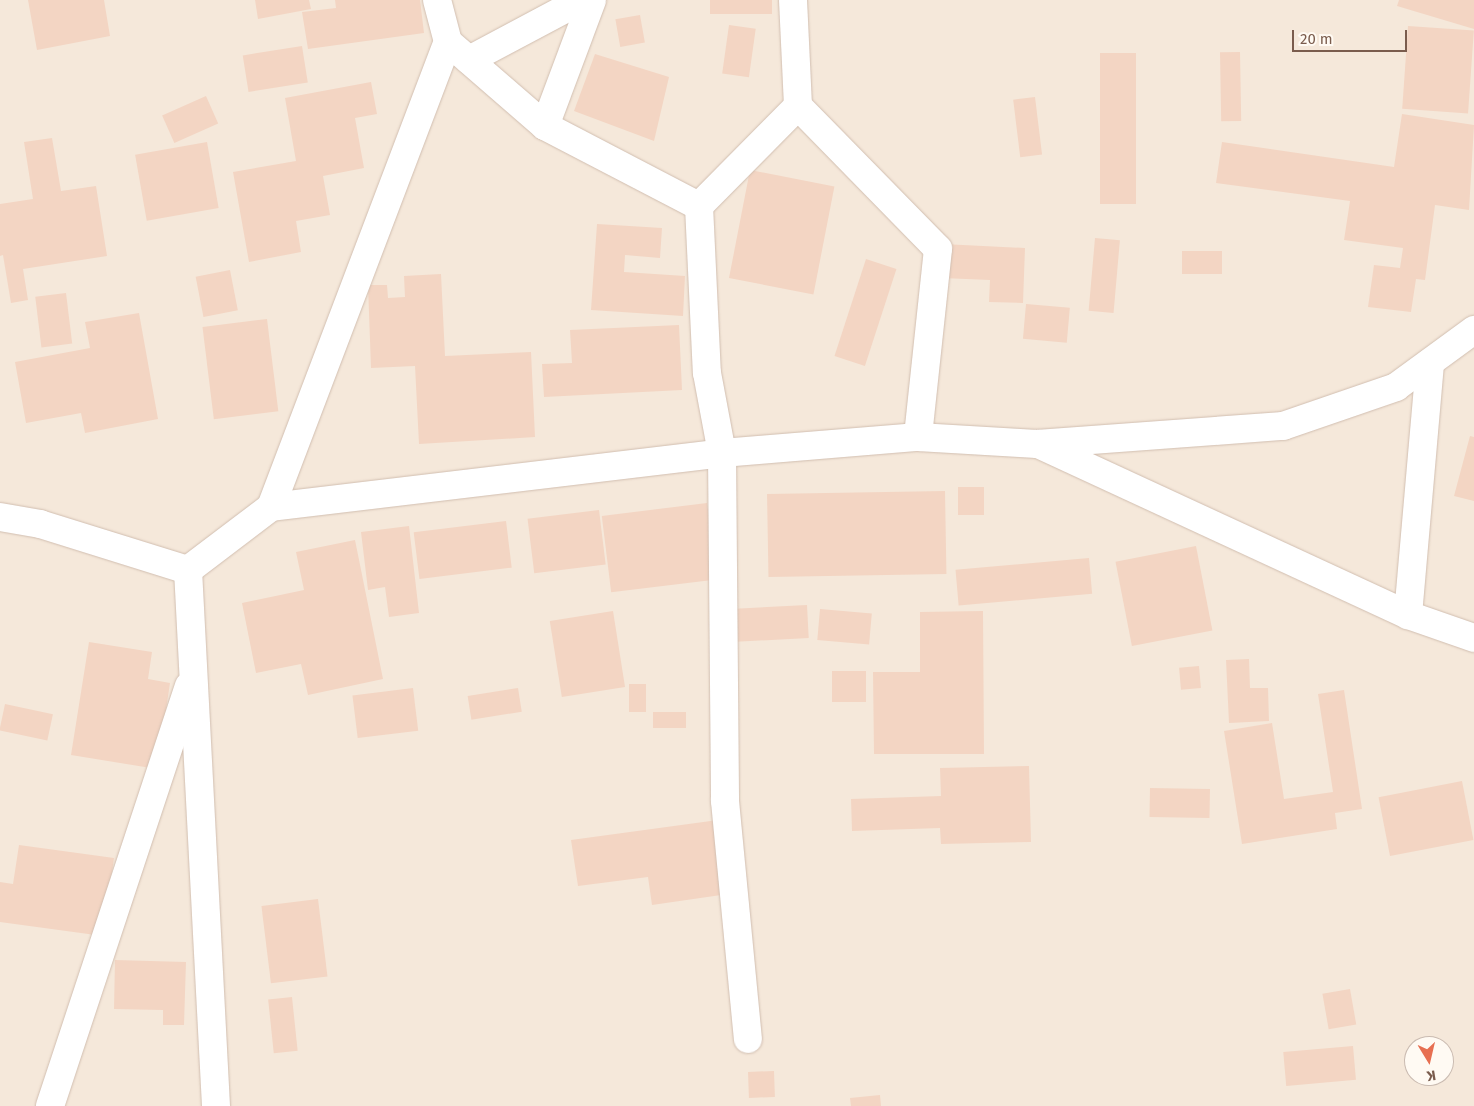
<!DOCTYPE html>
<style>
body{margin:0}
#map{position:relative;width:1474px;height:1106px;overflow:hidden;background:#fdf6ec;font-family:"Fira Sans",sans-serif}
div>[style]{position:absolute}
.residential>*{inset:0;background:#f5e8da}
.building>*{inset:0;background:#f3d5c3;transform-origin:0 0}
.roads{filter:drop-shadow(0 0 1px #d1beb0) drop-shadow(0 0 1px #d1beb0)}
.minor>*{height:28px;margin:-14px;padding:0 14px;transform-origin:14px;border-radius:14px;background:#fff}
.tertiary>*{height:28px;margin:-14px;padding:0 14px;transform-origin:14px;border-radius:14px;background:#fff}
span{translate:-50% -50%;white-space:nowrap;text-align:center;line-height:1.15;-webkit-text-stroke:4.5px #fffaf3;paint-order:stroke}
.north{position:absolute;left:1404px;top:1036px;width:50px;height:50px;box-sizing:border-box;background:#fffaf3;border:1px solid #cabbb1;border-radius:50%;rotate:171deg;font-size:14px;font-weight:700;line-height:20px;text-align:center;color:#7a5c4d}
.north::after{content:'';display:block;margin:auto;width:18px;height:22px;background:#e76f51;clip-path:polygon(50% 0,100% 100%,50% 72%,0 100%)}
.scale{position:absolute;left:1292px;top:30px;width:115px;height:22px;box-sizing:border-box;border:2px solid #7a5c4d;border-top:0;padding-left:6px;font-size:15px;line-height:18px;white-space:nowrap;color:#7a5c4d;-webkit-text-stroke:4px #fffaf3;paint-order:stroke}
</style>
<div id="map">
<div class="residential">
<div style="clip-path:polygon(evenodd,0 0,1474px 0,1474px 1106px,0 1106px,0 0,1414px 1046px,1444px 1046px,1444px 1076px,1414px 1076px,1414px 1046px)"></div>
</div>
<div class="building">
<div style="clip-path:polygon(28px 0,104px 0,110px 36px,37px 50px)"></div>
<div style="clip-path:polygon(255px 0,309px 0,311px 9px,258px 19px)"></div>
<div style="clip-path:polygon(335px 0,420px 0,424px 33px,308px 49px,302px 12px,336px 8px)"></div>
<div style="left:710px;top:0;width:62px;height:14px"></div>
<div style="clip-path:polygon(1399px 0,1474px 0,1474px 29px,1397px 6px)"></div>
<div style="left:640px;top:15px;width:28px;height:25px;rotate:80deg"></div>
<div style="left:729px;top:25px;width:27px;height:49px;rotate:8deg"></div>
<div style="left:1408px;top:26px;width:66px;height:83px;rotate:4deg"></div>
<div style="left:302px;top:46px;width:37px;height:60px;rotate:81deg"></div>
<div style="left:1240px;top:52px;width:69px;height:20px;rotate:89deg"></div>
<div style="left:1100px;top:53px;width:36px;height:151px"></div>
<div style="clip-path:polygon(595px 54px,669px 77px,654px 141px,574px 111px)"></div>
<div style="clip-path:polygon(371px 82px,377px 114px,355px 118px,364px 168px,323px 176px,330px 215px,296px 221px,301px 252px,249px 262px,233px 172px,296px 161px,285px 98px)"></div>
<div style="left:206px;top:96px;width:30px;height:48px;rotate:66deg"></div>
<div style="left:1035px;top:97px;width:58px;height:22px;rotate:83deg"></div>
<div style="clip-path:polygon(1402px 114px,1474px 125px,1469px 210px,1435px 205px,1425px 280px,1416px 279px,1411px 312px,1368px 307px,1374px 265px,1400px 268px,1403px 248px,1344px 240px,1350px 201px,1216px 183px,1222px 142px,1394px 167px)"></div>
<div style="clip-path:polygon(52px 138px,61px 191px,96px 186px,107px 256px,23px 269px,28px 300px,11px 303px,3px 255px,0 256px,0 204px,33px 199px,24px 142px)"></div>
<div style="left:207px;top:142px;width:67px;height:73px;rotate:80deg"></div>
<div style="left:750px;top:170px;width:86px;height:110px;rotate:11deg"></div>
<div style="clip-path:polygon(597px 224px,662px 228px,660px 258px,625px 255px,624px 272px,685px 276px,683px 316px,591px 310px)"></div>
<div style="left:1095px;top:238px;width:25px;height:73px;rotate:5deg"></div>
<div style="clip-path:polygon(943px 244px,1025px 248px,1023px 303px,989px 302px,990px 280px,942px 278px)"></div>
<div style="left:1182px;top:251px;width:40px;height:23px"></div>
<div style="left:866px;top:259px;width:32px;height:102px;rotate:18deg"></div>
<div style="left:230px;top:270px;width:41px;height:35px;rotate:79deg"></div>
<div style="clip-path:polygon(441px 274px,445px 356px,531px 352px,535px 437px,419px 444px,415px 366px,371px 368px,368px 285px,387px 285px,388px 298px,405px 297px,404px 276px)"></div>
<div style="left:66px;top:293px;width:51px;height:31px;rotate:83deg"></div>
<div style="left:1026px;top:304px;width:44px;height:35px;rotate:5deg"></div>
<div style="clip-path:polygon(139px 313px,158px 419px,85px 433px,81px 413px,26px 423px,15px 362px,90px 348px,85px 322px)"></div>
<div style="left:267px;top:319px;width:93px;height:65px;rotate:83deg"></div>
<div style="clip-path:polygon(679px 325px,682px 390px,544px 397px,542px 364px,572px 363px,570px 330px)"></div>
<div style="clip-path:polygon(1470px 436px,1474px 437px,1474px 501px,1454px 496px)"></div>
<div style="left:958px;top:487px;width:26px;height:28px"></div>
<div style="left:945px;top:491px;width:83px;height:178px;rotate:89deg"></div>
<div style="left:707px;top:503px;width:77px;height:106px;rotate:83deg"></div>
<div style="left:599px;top:510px;width:55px;height:72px;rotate:83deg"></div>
<div style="left:506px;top:521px;width:47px;height:93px;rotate:83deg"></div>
<div style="clip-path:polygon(409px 526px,419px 613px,389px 617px,385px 587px,368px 590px,361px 532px)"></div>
<div style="clip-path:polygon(355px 540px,383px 679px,308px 695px,301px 664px,256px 673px,242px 603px,304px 590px,296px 552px)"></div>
<div style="left:1196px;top:546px;width:86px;height:82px;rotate:79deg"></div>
<div style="left:1089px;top:558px;width:36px;height:134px;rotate:85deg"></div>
<div style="left:807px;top:605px;width:33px;height:82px;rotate:87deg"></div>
<div style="left:820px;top:609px;width:52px;height:31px;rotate:5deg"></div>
<div style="left:613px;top:611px;width:77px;height:64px;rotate:81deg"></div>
<div style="clip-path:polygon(983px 611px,984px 754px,874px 754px,873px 672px,920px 672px,920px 612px)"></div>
<div style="clip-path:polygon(89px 642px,152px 652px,148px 679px,170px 683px,157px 769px,71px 755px)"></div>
<div style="clip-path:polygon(1249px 659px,1250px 688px,1268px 688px,1269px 721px,1229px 723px,1226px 660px)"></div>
<div style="left:1199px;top:666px;width:22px;height:20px;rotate:85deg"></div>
<div style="left:832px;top:671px;width:34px;height:31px"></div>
<div style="left:629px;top:684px;width:17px;height:28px"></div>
<div style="left:413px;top:688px;width:43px;height:61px;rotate:83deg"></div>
<div style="left:518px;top:688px;width:24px;height:51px;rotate:81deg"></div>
<div style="clip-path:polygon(1344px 690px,1362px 809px,1335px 813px,1337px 829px,1242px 844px,1224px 731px,1272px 723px,1284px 799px,1333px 792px,1318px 694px)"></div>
<div style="left:5px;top:704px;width:49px;height:27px;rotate:12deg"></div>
<div style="left:686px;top:712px;width:16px;height:33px;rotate:90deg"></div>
<div style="clip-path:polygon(1029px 766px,1031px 842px,941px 844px,940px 828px,852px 831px,851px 799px,941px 796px,940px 768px)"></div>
<div style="left:1462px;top:781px;width:60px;height:85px;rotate:79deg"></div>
<div style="left:1150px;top:788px;width:60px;height:29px;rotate:1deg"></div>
<div style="clip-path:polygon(718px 820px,728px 894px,652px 905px,648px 877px,578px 886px,571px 840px)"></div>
<div style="clip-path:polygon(19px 845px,114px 858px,103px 936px,0 922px,0 882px,13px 884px)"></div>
<div style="left:318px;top:899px;width:78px;height:57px;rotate:83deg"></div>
<div style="clip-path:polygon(115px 960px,186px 962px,184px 1025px,163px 1025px,163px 1010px,114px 1009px)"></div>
<div style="left:1350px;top:989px;width:36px;height:28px;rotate:80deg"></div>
<div style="left:292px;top:997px;width:54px;height:24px;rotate:84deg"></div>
<div style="left:1353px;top:1046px;width:34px;height:70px;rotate:85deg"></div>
<div style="left:774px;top:1071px;width:26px;height:26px;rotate:88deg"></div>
<div style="clip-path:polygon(880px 1095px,881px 1106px,851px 1106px,850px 1098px)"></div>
</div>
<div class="roads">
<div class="minor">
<div style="left:793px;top:0;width:106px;rotate:87.3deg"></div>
<div style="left:448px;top:42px;width:128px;rotate:40.9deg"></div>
<div style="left:545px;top:126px;width:174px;rotate:27.5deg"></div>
<div style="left:699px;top:206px;width:141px;rotate:-45.3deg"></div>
<div style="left:798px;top:106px;width:200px;rotate:45.6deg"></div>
<div style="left:938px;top:249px;width:189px;rotate:96.1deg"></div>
<div style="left:469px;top:60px;width:128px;rotate:-28deg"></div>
<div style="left:545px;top:126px;width:134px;rotate:-69.5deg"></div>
<div style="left:699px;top:206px;width:167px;rotate:87.3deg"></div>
<div style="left:707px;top:373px;width:81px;rotate:79.4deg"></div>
<div style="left:722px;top:453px;width:348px;rotate:89.5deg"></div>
<div style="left:725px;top:801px;width:239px;rotate:84.5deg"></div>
<div style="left:271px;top:507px;width:498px;rotate:-69.2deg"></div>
<div style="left:448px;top:42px;width:43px;rotate:-104.7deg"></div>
<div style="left:188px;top:570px;width:537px;rotate:87.01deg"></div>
<div style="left:50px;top:1106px;width:442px;rotate:-71.7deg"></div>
</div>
<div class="tertiary">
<div style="left:1038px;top:444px;width:408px;rotate:24.8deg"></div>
<div style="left:1408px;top:615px;width:70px;rotate:19.2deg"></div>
<div style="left:0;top:517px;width:41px;rotate:9.9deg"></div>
<div style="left:40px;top:524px;width:155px;rotate:17.3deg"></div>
<div style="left:188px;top:570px;width:104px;rotate:-37.2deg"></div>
<div style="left:271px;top:507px;width:454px;rotate:-6.8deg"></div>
<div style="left:722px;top:453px;width:197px;rotate:-4.7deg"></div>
<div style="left:918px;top:437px;width:119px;rotate:3.4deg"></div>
<div style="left:1037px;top:444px;width:247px;rotate:-4.2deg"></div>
<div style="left:1283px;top:426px;width:120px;rotate:-19deg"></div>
<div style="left:1396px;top:387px;width:97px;rotate:-36.2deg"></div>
<div style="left:1408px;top:615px;width:253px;rotate:-85deg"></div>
</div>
</div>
<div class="north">K</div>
<div class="scale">20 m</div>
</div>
